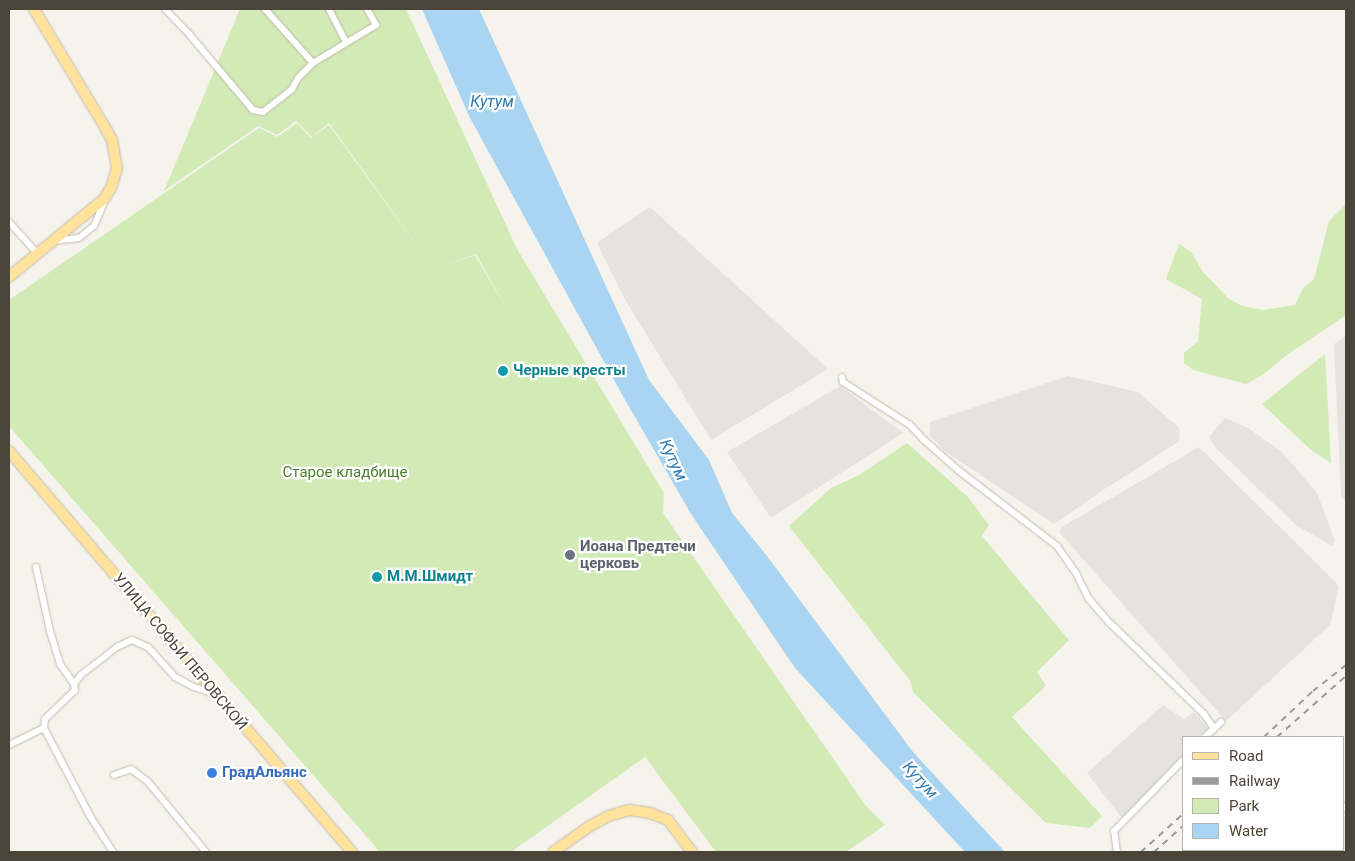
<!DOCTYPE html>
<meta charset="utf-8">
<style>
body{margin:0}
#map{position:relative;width:1355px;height:861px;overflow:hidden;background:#f6f3ec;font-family:Roboto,sans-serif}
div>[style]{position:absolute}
.residential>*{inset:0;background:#eae5da}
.industrial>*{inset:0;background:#e6e2dd}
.green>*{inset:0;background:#d2eab5}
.water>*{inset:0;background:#a9d4f2}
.roads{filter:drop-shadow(0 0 1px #c2bbae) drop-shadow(0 0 1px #c2bbae)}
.minor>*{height:6px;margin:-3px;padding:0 3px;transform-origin:3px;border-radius:3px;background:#fff}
.primary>*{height:10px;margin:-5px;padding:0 5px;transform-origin:5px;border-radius:5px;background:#ffe39c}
.rail>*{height:2px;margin-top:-1px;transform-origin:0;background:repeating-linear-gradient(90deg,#9a9a9a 0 6px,transparent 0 12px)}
.dots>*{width:14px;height:14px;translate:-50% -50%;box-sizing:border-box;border:2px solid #fff;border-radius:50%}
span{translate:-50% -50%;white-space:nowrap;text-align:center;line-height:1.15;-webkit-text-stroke:4.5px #fff;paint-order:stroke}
.culture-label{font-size:15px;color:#0d838f;font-weight:700}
.left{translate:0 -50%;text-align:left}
.park-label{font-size:15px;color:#4a7f2a}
.worship-label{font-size:15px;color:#5b616d;font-weight:700}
.street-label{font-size:15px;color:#4b4439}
.shop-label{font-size:15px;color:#366cbe;font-weight:700}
.water-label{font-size:16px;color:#2e7ab2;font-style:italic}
.frame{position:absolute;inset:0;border:10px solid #4b4439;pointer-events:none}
.legend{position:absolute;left:1182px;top:736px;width:162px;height:115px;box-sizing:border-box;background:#fff;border:1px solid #b7b4b0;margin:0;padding:6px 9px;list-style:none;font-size:15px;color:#4b4439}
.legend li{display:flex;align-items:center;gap:10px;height:25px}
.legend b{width:25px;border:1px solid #b7b4b0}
</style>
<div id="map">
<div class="residential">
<div style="clip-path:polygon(1346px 815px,1346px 852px,1296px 852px,1299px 850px,1344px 850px,1344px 817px)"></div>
</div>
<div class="industrial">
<div style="clip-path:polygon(650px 207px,828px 369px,711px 440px,626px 301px,597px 243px)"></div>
<div style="clip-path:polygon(1346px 336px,1346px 501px,1341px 495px,1334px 344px)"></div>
<div style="clip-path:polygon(1068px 376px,1138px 392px,1179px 428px,1180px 441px,1103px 490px,1054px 524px,946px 452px,930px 436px,930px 422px)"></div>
<div style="clip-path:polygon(840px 386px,903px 433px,771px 518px,727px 452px)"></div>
<div style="clip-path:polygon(1225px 418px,1248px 428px,1281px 451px,1317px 493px,1335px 541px,1332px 546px,1296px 525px,1217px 449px,1209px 437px)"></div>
<div style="clip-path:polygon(1199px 447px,1339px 586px,1330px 625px,1226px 721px,1059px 532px,1062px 527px)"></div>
<div style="clip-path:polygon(1163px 705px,1184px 719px,1194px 712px,1208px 728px,1199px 737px,1184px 737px,1184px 754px,1122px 818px,1087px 773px)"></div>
</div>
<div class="green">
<div style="clip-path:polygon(240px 9px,406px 9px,517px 249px,664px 493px,663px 513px,866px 806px,885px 825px,846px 852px,716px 852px,645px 757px,511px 852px,380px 852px,9px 426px,9px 300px,259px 128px,277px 137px,297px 123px,311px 138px,329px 125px,434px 269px,475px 255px,508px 311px,476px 254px,434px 269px,329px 123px,312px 137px,296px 121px,277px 135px,258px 126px,164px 191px)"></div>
<div style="clip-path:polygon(1346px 204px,1346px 315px,1284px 357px,1264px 374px,1246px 384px,1193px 370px,1184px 363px,1184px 353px,1198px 341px,1202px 299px,1166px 279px,1179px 244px,1191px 252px,1203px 272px,1229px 299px,1242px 306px,1263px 310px,1295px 305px,1303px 288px,1314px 279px,1329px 221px)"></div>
<div style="clip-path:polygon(1325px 354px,1331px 463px,1310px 449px,1262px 404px)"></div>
<div style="clip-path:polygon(907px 443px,967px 496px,989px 525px,982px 536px,1069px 640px,1037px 672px,1046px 686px,1012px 717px,1102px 816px,1090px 828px,1046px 823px,913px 692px,911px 682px,789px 526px,831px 488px,859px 475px)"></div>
</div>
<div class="water">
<div style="clip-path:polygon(422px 9px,479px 9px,649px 380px,709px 460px,732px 513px,767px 556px,913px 752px,1005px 852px,965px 852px,795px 668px,691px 514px,624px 398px,470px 118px)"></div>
</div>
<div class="roads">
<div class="minor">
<div style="left:165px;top:9px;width:35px;rotate:46deg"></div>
<div style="left:189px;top:34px;width:99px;rotate:49.9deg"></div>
<div style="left:253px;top:110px;width:10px;rotate:11deg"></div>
<div style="left:263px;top:112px;width:37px;rotate:-38deg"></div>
<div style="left:292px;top:89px;width:13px;rotate:-61deg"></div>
<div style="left:298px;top:78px;width:21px;rotate:-45deg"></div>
<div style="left:313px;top:63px;width:74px;rotate:-31.1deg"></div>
<div style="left:376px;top:25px;width:18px;rotate:-119deg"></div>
<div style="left:265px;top:9px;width:72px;rotate:48.4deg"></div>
<div style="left:329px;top:9px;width:37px;rotate:63deg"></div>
<div style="left:9px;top:222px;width:42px;rotate:47.9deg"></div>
<div style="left:54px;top:241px;width:25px;rotate:-7deg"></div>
<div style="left:79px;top:238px;width:19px;rotate:-39deg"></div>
<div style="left:94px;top:226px;width:28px;rotate:-67deg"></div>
<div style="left:842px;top:377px;width:5px;rotate:79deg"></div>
<div style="left:843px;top:382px;width:80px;rotate:32.7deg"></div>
<div style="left:910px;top:425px;width:19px;rotate:47deg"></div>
<div style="left:923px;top:439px;width:47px;rotate:41.5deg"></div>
<div style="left:958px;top:470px;width:125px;rotate:37.5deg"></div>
<div style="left:1057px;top:546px;width:33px;rotate:55deg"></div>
<div style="left:1076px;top:573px;width:28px;rotate:64deg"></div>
<div style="left:1088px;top:598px;width:35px;rotate:49deg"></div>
<div style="left:1111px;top:624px;width:129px;rotate:44.1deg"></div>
<div style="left:1204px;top:714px;width:18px;rotate:56deg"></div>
<div style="left:36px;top:567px;width:66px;rotate:77.7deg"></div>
<div style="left:50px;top:631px;width:34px;rotate:73deg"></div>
<div style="left:60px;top:664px;width:24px;rotate:55deg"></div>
<div style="left:44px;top:728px;width:99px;rotate:62.4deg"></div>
<div style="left:90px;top:816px;width:43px;rotate:57.4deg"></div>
<div style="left:1205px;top:737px;width:22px;rotate:-43deg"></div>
<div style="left:9px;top:745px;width:39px;rotate:-26deg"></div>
<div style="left:44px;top:728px;width:9px;rotate:-84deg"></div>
<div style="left:45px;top:719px;width:42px;rotate:-44deg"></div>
<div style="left:75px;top:690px;width:6px;rotate:-99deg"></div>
<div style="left:74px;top:684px;width:11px;rotate:-52deg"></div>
<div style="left:81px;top:675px;width:46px;rotate:-37.9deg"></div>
<div style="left:117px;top:647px;width:17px;rotate:-25deg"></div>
<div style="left:132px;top:640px;width:17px;rotate:24deg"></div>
<div style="left:148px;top:647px;width:40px;rotate:48deg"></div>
<div style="left:175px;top:677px;width:21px;rotate:28deg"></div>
<div style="left:194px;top:687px;width:22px;rotate:18deg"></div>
<div style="left:114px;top:775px;width:18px;rotate:-19deg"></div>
<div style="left:131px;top:769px;width:21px;rotate:37deg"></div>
<div style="left:148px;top:782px;width:91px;rotate:50.4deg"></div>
<div style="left:1344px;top:808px;width:3px;rotate:-45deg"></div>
<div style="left:1117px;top:852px;width:21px;rotate:-98deg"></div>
<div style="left:1114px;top:831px;width:100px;rotate:-45.8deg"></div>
<div style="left:1285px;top:852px;width:3px;rotate:-45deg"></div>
</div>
<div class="primary">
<div style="left:9px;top:277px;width:123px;rotate:-39.4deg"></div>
<div style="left:104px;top:199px;width:13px;rotate:-58deg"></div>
<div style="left:111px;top:188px;width:21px;rotate:-73deg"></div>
<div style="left:117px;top:168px;width:28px;rotate:-100deg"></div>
<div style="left:112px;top:140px;width:18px;rotate:-119deg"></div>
<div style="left:103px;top:124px;width:134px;rotate:-121deg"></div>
<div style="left:9px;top:451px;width:528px;rotate:49.46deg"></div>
<div style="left:553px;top:852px;width:45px;rotate:-35.1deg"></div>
<div style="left:590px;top:826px;width:21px;rotate:-28deg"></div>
<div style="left:609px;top:816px;width:21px;rotate:-17deg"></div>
<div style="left:629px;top:810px;width:21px;rotate:8deg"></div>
<div style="left:650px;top:813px;width:19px;rotate:21deg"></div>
<div style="left:668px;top:820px;width:40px;rotate:53deg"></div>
</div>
</div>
<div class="rail">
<div style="left:1264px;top:737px;width:67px;rotate:-43.2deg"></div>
<div style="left:1313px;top:691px;width:42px;rotate:-38.2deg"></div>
<div style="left:1277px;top:737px;width:92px;rotate:-41.5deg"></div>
<div style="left:1141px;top:852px;width:58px;rotate:-42.2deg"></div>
<div style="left:1154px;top:852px;width:40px;rotate:-42deg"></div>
</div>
<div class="dots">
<div style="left:503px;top:371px;background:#0f9aa8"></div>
<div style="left:570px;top:555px;background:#6b7280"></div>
<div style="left:377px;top:577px;background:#0f9aa8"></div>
<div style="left:212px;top:773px;background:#3f7fe0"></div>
</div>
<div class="culture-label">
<span class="left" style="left:513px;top:371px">Черные кресты</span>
<span class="left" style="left:387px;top:577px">М.М.Шмидт</span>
</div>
<div class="park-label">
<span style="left:345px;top:473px">Старое кладбище</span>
</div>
<div class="worship-label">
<span class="left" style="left:580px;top:555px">Иоана Предтечи<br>церковь</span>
</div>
<div class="street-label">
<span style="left:180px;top:652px;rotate:50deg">УЛИЦА СОФЬИ ПЕРОВСКОЙ</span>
</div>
<div class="shop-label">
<span class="left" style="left:222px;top:773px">ГрадАльянс</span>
</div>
<div class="water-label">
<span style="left:492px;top:102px">Кутум</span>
<span style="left:673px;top:460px;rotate:65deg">Кутум</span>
<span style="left:920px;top:780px;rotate:48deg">Кутум</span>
</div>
<div class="frame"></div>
<ul class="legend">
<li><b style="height:6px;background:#ffe39c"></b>Road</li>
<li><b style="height:6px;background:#9a9a9a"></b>Railway</li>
<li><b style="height:14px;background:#d2eab5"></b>Park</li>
<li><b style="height:14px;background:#a9d4f2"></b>Water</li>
</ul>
</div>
